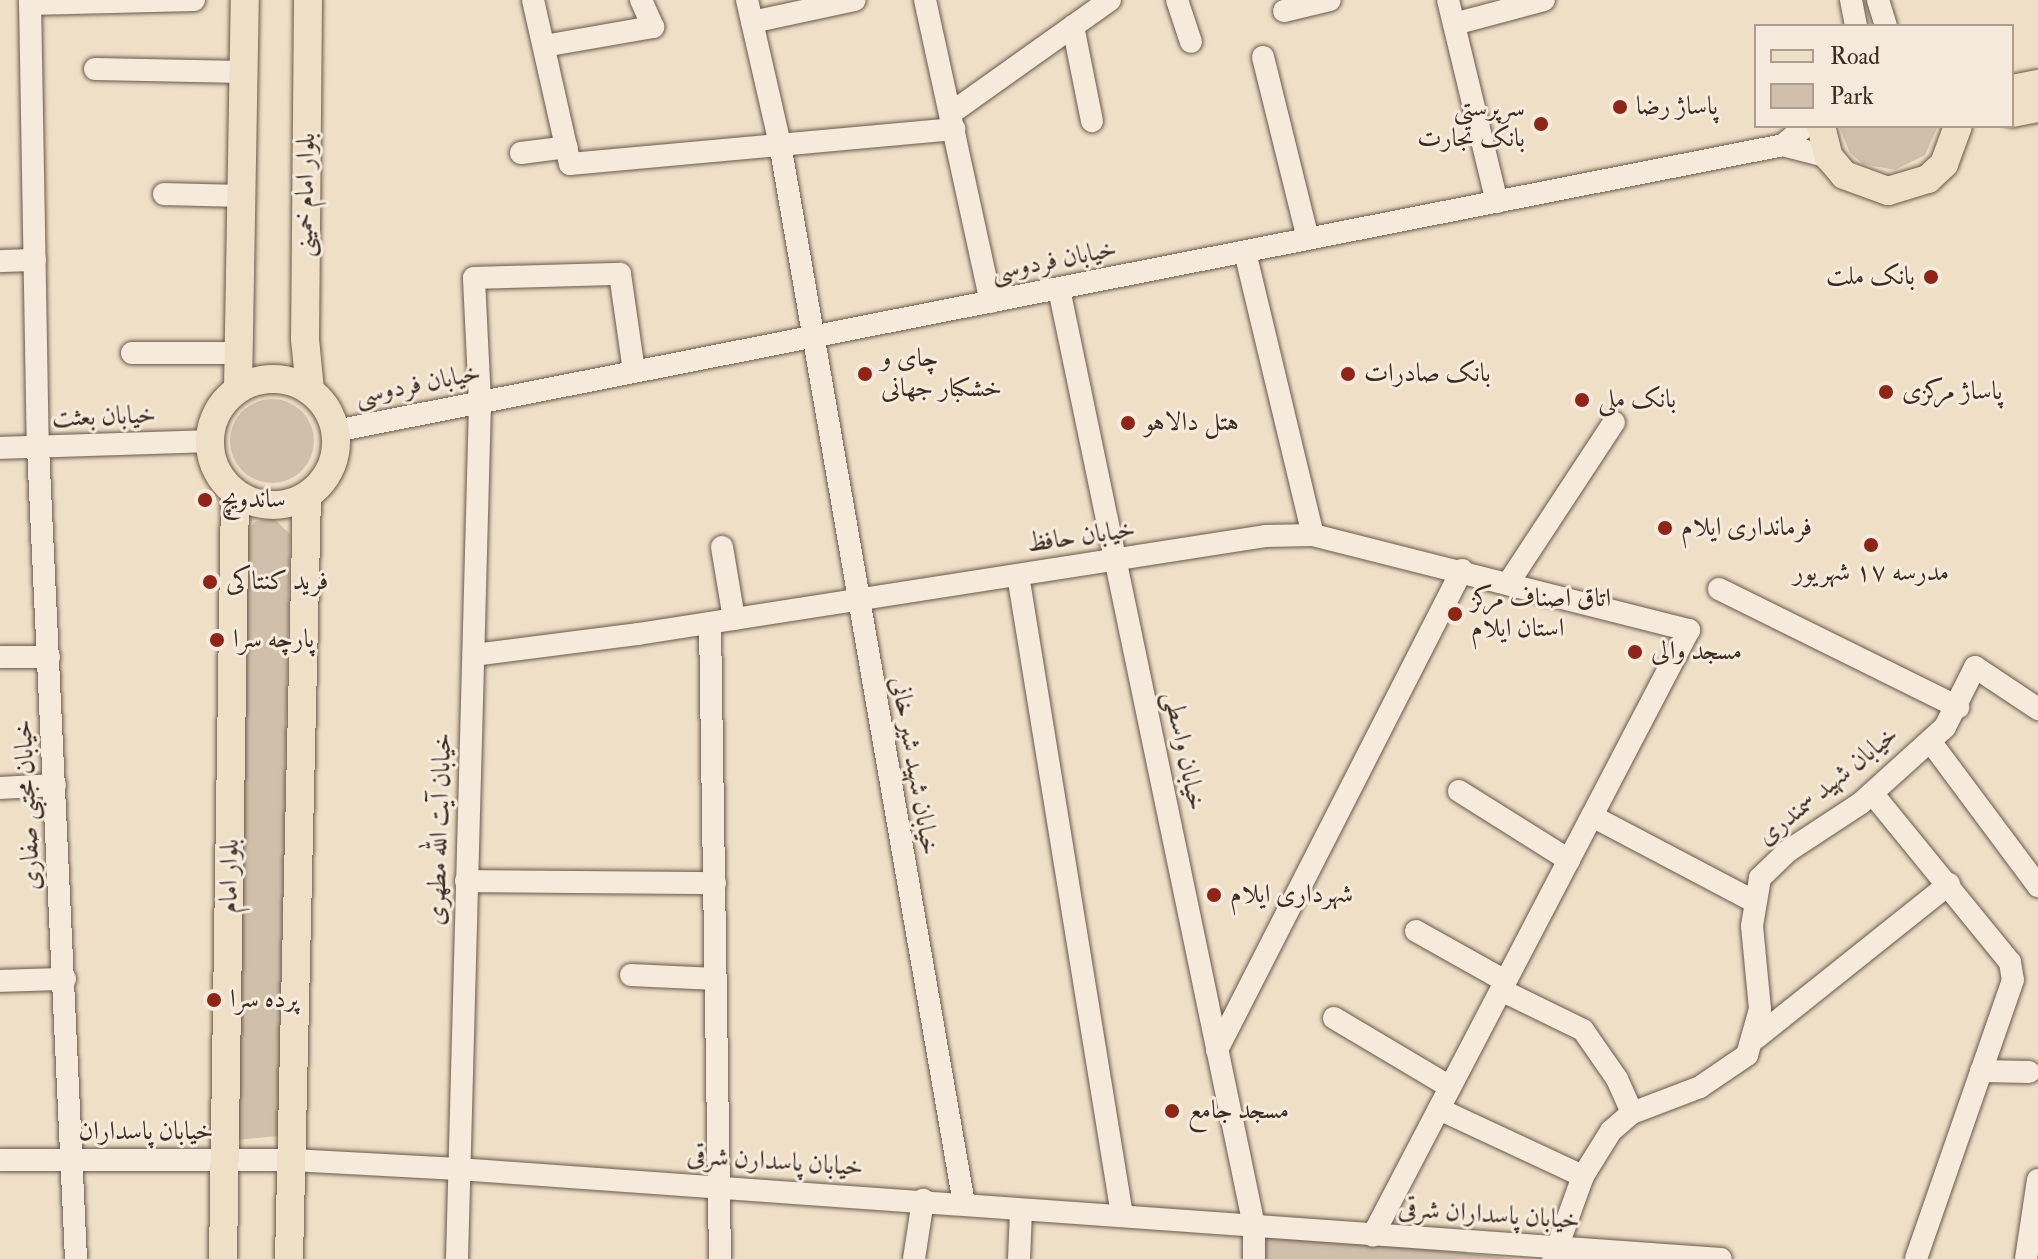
<!DOCTYPE html>
<meta charset="utf-8">
<style>
body{margin:0}
#map{position:relative;width:2038px;height:1259px;overflow:hidden;background:#efdfc7;font-family:"IM FELL Double Pica",Amiri,serif}
div>[style]{position:absolute}
.green>*{inset:0;background:#d0c0ab}
.round{border-radius:50%}
.roads{filter:drop-shadow(0 0 2px #68584b) drop-shadow(0 0 2px #68584b)}
.minor>*{height:22px;margin:-11px;padding:0 11px;transform-origin:11px;border-radius:11px;background:#f5eadb}
.major>*{height:28px;margin:-14px;padding:0 14px;transform-origin:14px;border-radius:14px;background:#efdfc7}
.major>.ring{margin:-14px;padding:0;box-sizing:content-box;background:none;border:28px solid #efdfc7;border-radius:50%}
.dots>*{width:22px;height:22px;translate:-50% -50%;box-sizing:border-box;border:4px solid #f5eadb;border-radius:50%}
span{translate:-50% -50%;white-space:nowrap;text-align:center;line-height:1.15;-webkit-text-stroke:6px #f5eadb;paint-order:stroke}
.poi-label{font-size:26px;color:#3b2b22}
.left{translate:0 -50%;text-align:left}
.right{translate:-100% -50%;text-align:right}
.street-label{font-size:26px;color:#3b2b22}
.legend{position:absolute;left:1754px;top:24px;width:260px;height:104px;box-sizing:border-box;background:#f5eadb;border:2px solid #ab9e91;margin:0;padding:10px 14px;list-style:none;font-size:24px;color:#3b2b22}
.legend li{display:flex;align-items:center;gap:16px;height:40px}
.legend b{width:40px;border:2px solid #ab9e91}
</style>
<div id="map">
<div class="green">
<div style="clip-path:polygon(1839px 126px,1938px 126px,1925px 155px,1895px 170px,1863px 164px,1850px 153px)"></div>
<div class="round" style="left:230px;top:399px;width:84px;height:84px"></div>
<div style="clip-path:polygon(273px 518px,290px 534px,278px 1136px,236px 1140px,247px 531px,255px 522px)"></div>
<div style="clip-path:polygon(1258px 1230px,1515px 1259px,1258px 1259px)"></div>
</div>
<div class="roads">
<div class="minor">
<div style="left:30px;top:0;width:447px;rotate:89deg"></div>
<div style="left:38px;top:447px;width:813px;rotate:87.32deg"></div>
<div style="left:533px;top:0;width:168px;rotate:77.3deg"></div>
<div style="left:570px;top:164px;width:386px;rotate:-5.2deg"></div>
<div style="left:747px;top:0;width:148px;rotate:77.1deg"></div>
<div style="left:780px;top:144px;width:1076px;rotate:80.15deg"></div>
<div style="left:925px;top:0;width:309px;rotate:77.7deg"></div>
<div style="left:1177px;top:0;width:44px;rotate:71.6deg"></div>
<div style="left:1448px;top:0;width:208px;rotate:76.4deg"></div>
<div style="left:1851px;top:0;width:26px;rotate:79deg"></div>
<div style="left:1878px;top:0;width:27px;rotate:73deg"></div>
<div style="left:30px;top:4px;width:164px;rotate:-1.4deg"></div>
<div style="left:1284px;top:11px;width:47px;rotate:-13.4deg"></div>
<div style="left:752px;top:22px;width:105px;rotate:-12.1deg"></div>
<div style="left:1454px;top:24px;width:93px;rotate:-14.9deg"></div>
<div style="left:1073px;top:26px;width:97px;rotate:78.7deg"></div>
<div style="left:544px;top:46px;width:111px;rotate:-9.9deg"></div>
<div style="left:653px;top:27px;width:30px;rotate:-114deg"></div>
<div style="left:1263px;top:57px;width:187px;rotate:76.1deg"></div>
<div style="left:95px;top:69px;width:148px;rotate:1.2deg"></div>
<div style="left:951px;top:113px;width:195px;rotate:-35.4deg"></div>
<div style="left:1783px;top:145px;width:30px;rotate:-40deg"></div>
<div style="left:521px;top:153px;width:46px;rotate:-7.4deg"></div>
<div style="left:164px;top:194px;width:77px;rotate:1.5deg"></div>
<div style="left:1245px;top:252px;width:291px;rotate:76.5deg"></div>
<div style="left:0;top:261px;width:35px;rotate:-2deg"></div>
<div style="left:1059px;top:289px;width:957px;rotate:78.24deg"></div>
<div style="left:1254px;top:1226px;width:33px;rotate:90deg"></div>
<div style="left:132px;top:353px;width:106px"></div>
<div style="left:335px;top:431px;width:1476px;rotate:-11.17deg"></div>
<div style="left:1783px;top:145px;width:48px;rotate:14.6deg"></div>
<div style="left:0;top:448px;width:209px;rotate:-1.9deg"></div>
<div style="left:722px;top:547px;width:73px;rotate:80.5deg"></div>
<div style="left:1018px;top:575px;width:648px;rotate:80.77deg"></div>
<div style="left:1509px;top:582px;width:191px;rotate:-56.7deg"></div>
<div style="left:1719px;top:589px;width:267px;rotate:26.3deg"></div>
<div style="left:710px;top:623px;width:636px;rotate:89.1deg"></div>
<div style="left:474px;top:655px;width:165px;rotate:-7.3deg"></div>
<div style="left:638px;top:634px;width:636px;rotate:-8.87deg"></div>
<div style="left:1266px;top:536px;width:47px;rotate:-1.2deg"></div>
<div style="left:1313px;top:535px;width:388px;rotate:14.2deg"></div>
<div style="left:1689px;top:630px;width:683px;rotate:117.58deg"></div>
<div style="left:0;top:657px;width:49px"></div>
<div style="left:1930px;top:741px;width:181px;rotate:53.3deg"></div>
<div style="left:0;top:788px;width:55px;rotate:-3.1deg"></div>
<div style="left:1459px;top:791px;width:130px;rotate:32.1deg"></div>
<div style="left:1872px;top:793px;width:218px;rotate:50.8deg"></div>
<div style="left:2010px;top:962px;width:18px;rotate:81deg"></div>
<div style="left:2013px;top:980px;width:295px;rotate:109.2deg"></div>
<div style="left:1592px;top:816px;width:182px;rotate:27.8deg"></div>
<div style="left:466px;top:881px;width:249px;rotate:0.5deg"></div>
<div style="left:1416px;top:931px;width:102px;rotate:29.3deg"></div>
<div style="left:631px;top:975px;width:85px;rotate:2.7deg"></div>
<div style="left:0;top:981px;width:65px;rotate:-1.8deg"></div>
<div style="left:1501px;top:990px;width:91px;rotate:26deg"></div>
<div style="left:1583px;top:1030px;width:60px;rotate:55.2deg"></div>
<div style="left:1617px;top:1079px;width:37px;rotate:66deg"></div>
<div style="left:1334px;top:1018px;width:135px;rotate:30.7deg"></div>
<div style="left:1756px;top:1038px;width:247px;rotate:-38.6deg"></div>
<div style="left:1217px;top:1050px;width:539px;rotate:-62.96deg"></div>
<div style="left:1981px;top:1071px;width:48px;rotate:1.2deg"></div>
<div style="left:1439px;top:1109px;width:159px;rotate:25deg"></div>
<div style="left:0;top:1160px;width:292px"></div>
<div style="left:292px;top:1160px;width:166px;rotate:3.1deg"></div>
<div style="left:458px;top:1169px;width:1266px;rotate:4.08deg"></div>
<div style="left:457px;top:1259px;width:857px;rotate:-88.46deg"></div>
<div style="left:480px;top:402px;width:124px;rotate:-92.8deg"></div>
<div style="left:474px;top:278px;width:146px;rotate:-1.6deg"></div>
<div style="left:620px;top:274px;width:98px;rotate:81.8deg"></div>
<div style="left:914px;top:1259px;width:60px;rotate:-81.3deg"></div>
<div style="left:1019px;top:1259px;width:48px;rotate:-87.6deg"></div>
<div style="left:1553px;top:1259px;width:88px;rotate:-70.1deg"></div>
<div style="left:1583px;top:1176px;width:53px;rotate:-58.1deg"></div>
<div style="left:1611px;top:1131px;width:28px;rotate:-41deg"></div>
<div style="left:1632px;top:1113px;width:73px;rotate:-20.9deg"></div>
<div style="left:1700px;top:1087px;width:57px;rotate:-34.2deg"></div>
<div style="left:1747px;top:1055px;width:48px;rotate:-74.2deg"></div>
<div style="left:1760px;top:1009px;width:83px;rotate:-95.5deg"></div>
<div style="left:1752px;top:926px;width:49px;rotate:-80.5deg"></div>
<div style="left:1760px;top:878px;width:39px;rotate:-44deg"></div>
<div style="left:1788px;top:851px;width:87px;rotate:-33.3deg"></div>
<div style="left:1861px;top:803px;width:113px;rotate:-42.1deg"></div>
<div style="left:1945px;top:727px;width:67px;rotate:-63.4deg"></div>
<div style="left:1975px;top:667px;width:76px;rotate:33.7deg"></div>
<div style="left:2026px;top:1259px;width:80px;rotate:-81.4deg"></div>
</div>
<div class="major">
<div style="left:308px;top:0;width:339px;rotate:90.5deg"></div>
<div style="left:305px;top:339px;width:51px;rotate:84.4deg"></div>
<div style="left:2012px;top:89px;width:26px;rotate:-11deg"></div>
<div style="left:2012px;top:113px;width:26px;rotate:-11deg"></div>
<div style="left:1821px;top:126px;width:32px;rotate:76deg"></div>
<div style="left:1829px;top:157px;width:23px;rotate:50deg"></div>
<div style="left:1844px;top:175px;width:47px;rotate:20deg"></div>
<div style="left:1888px;top:191px;width:42px;rotate:-16.7deg"></div>
<div style="left:1928px;top:179px;width:22px;rotate:-43deg"></div>
<div style="left:1944px;top:164px;width:40px;rotate:-69.8deg"></div>
<div class="ring" style="left:210px;top:379px;width:98px;height:98px"></div>
<div style="left:238px;top:389px;width:389px;rotate:-89deg"></div>
<div style="left:223px;top:1259px;width:765px;rotate:-89.1deg"></div>
<div style="left:289px;top:1259px;width:763px;rotate:-88.65deg"></div>
</div>
</div>
<div class="dots">
<div style="left:1620px;top:107px;background:#8f2418"></div>
<div style="left:1541px;top:124px;background:#8f2418"></div>
<div style="left:1931px;top:277px;background:#8f2418"></div>
<div style="left:865px;top:374px;background:#8f2418"></div>
<div style="left:1348px;top:374px;background:#8f2418"></div>
<div style="left:1886px;top:392px;background:#8f2418"></div>
<div style="left:1582px;top:400px;background:#8f2418"></div>
<div style="left:1128px;top:423px;background:#8f2418"></div>
<div style="left:205px;top:500px;background:#8f2418"></div>
<div style="left:1665px;top:528px;background:#8f2418"></div>
<div style="left:1871px;top:545px;background:#8f2418"></div>
<div style="left:210px;top:582px;background:#8f2418"></div>
<div style="left:1455px;top:614px;background:#8f2418"></div>
<div style="left:217px;top:640px;background:#8f2418"></div>
<div style="left:1635px;top:652px;background:#8f2418"></div>
<div style="left:1214px;top:895px;background:#8f2418"></div>
<div style="left:214px;top:1000px;background:#8f2418"></div>
<div style="left:1172px;top:1111px;background:#8f2418"></div>
</div>
<div class="poi-label">
<span class="left" style="left:1636px;top:107px">پاساژ رضا</span>
<span class="right" style="left:1525px;top:124px">سرپرستی<br>بانک تجارت</span>
<span class="right" style="left:1915px;top:277px">بانک ملت</span>
<span class="left" style="left:881px;top:374px">چای و<br>خشکبار جهانی</span>
<span class="left" style="left:1364px;top:374px">بانک صادرات</span>
<span class="left" style="left:1902px;top:392px">پاساژ مرکزی</span>
<span class="left" style="left:1598px;top:400px">بانک ملی</span>
<span class="left" style="left:1144px;top:423px">هتل دالاهو</span>
<span class="left" style="left:221px;top:500px">ساندویچ</span>
<span class="left" style="left:1681px;top:528px">فرمانداری ایلام</span>
<span style="left:1871px;top:573px">مدرسه ۱۷ شهریور</span>
<span class="left" style="left:226px;top:582px">فرید کنتاکی</span>
<span class="left" style="left:1471px;top:614px">اتاق اصناف مرکز<br>استان ایلام</span>
<span class="left" style="left:233px;top:640px">پارچه سرا</span>
<span class="left" style="left:1651px;top:652px">مسجد والی</span>
<span class="left" style="left:1230px;top:895px">شهرداری ایلام</span>
<span class="left" style="left:230px;top:1000px">پرده سرا</span>
<span class="left" style="left:1188px;top:1111px">مسجد جامع</span>
</div>
<div class="street-label">
<span style="left:306px;top:195px;rotate:-89deg">بلوار امام خمینی</span>
<span style="left:1054px;top:261px;rotate:-11deg">خیابان فردوسی</span>
<span style="left:418px;top:385px;rotate:-11deg">خیابان فردوسی</span>
<span style="left:104px;top:417px;rotate:-2deg">خیابان بعثت</span>
<span style="left:1081px;top:537px;rotate:-8deg">خیابان حافظ</span>
<span style="left:1184px;top:751px;rotate:78deg">خیابان واسطی</span>
<span style="left:914px;top:766px;rotate:80deg">خیابان شهید شیر خانی</span>
<span style="left:1828px;top:786px;rotate:-39deg">خیابان شهید سمندری</span>
<span style="left:28px;top:805px;rotate:-93deg">خیابان مجتبی صفاری</span>
<span style="left:440px;top:829px;rotate:-88deg">خیابان آیت الله مطهری</span>
<span style="left:230px;top:876px;rotate:-89deg">بلوار امام</span>
<span style="left:146px;top:1132px">خیابان پاسداران</span>
<span style="left:775px;top:1162px;rotate:4deg">خیابان پاسدارن شرقی</span>
<span style="left:1489px;top:1215px;rotate:4deg">خیابان پاسداران شرقی</span>
</div>
<ul class="legend">
<li><b style="height:10px;background:#efdfc7"></b>Road</li>
<li><b style="height:22px;background:#d0c0ab"></b>Park</li>
</ul>
</div>
